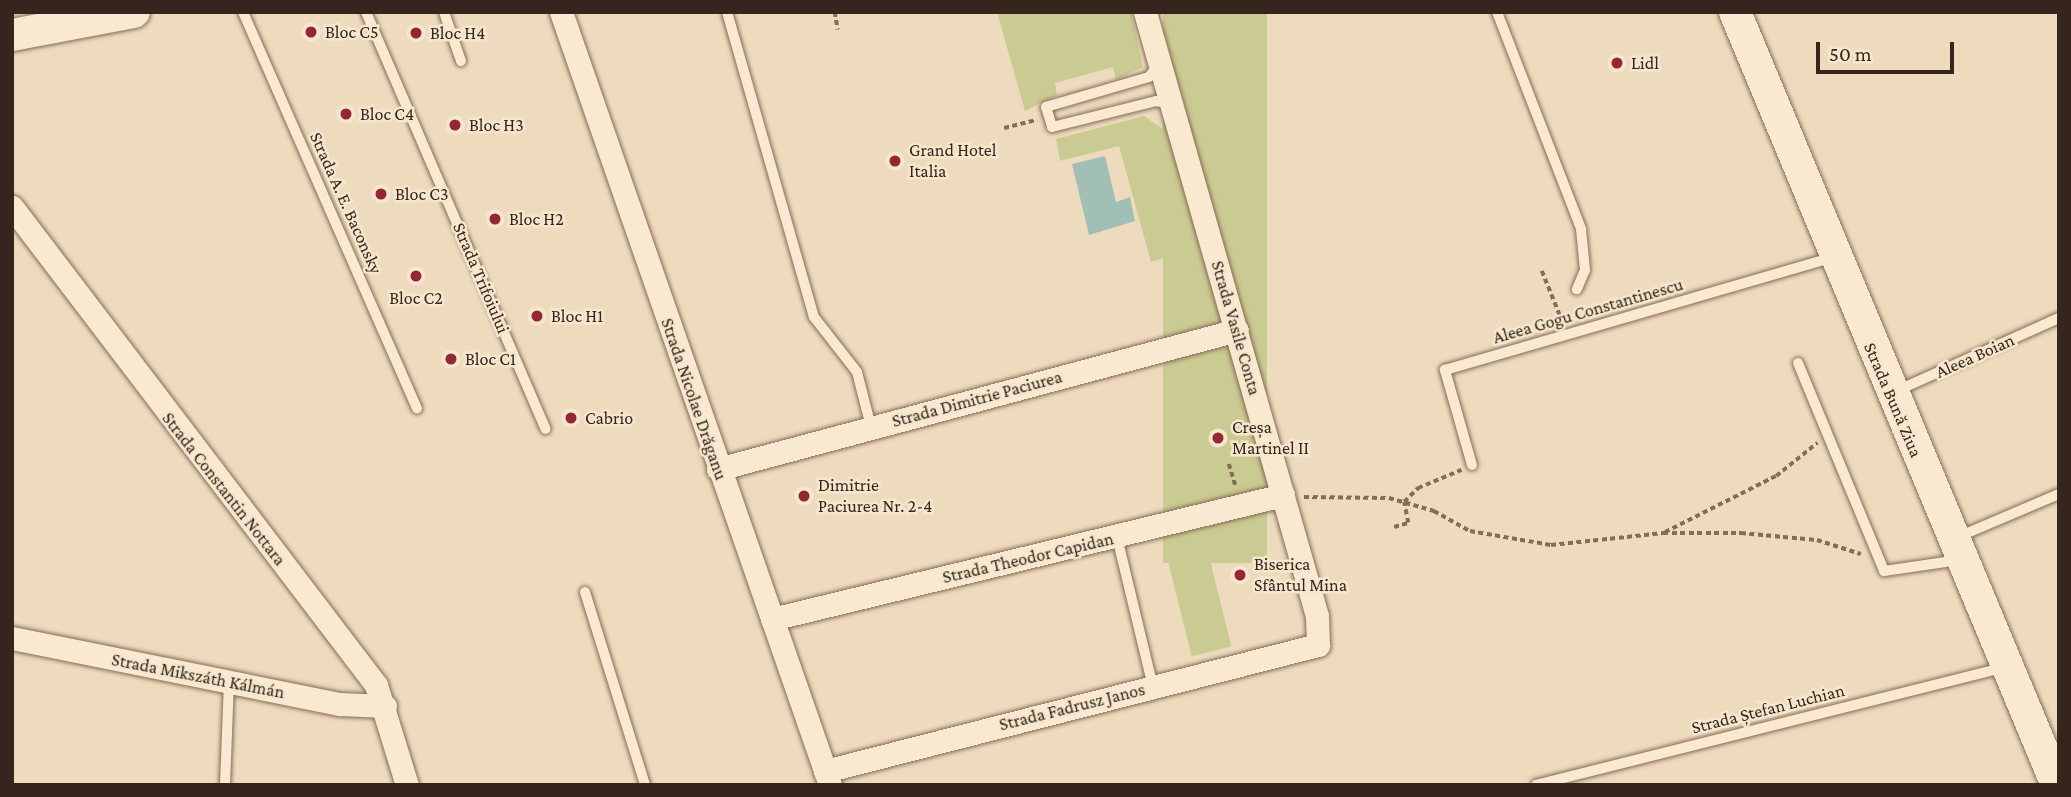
<!DOCTYPE html>
<meta charset="utf-8">
<style>
body{margin:0}
#map{position:relative;width:2071px;height:797px;overflow:hidden;background:#eedbbe;font-family:"Crimson Pro",serif}
div>[style]{position:absolute}
.green>*{inset:0;background:#cacb92;transform-origin:0 0}
.water>*{inset:0;background:#a1bfb4}
.path>*{height:3.5px;margin-top:-1.75px;transform-origin:0;background:repeating-linear-gradient(90deg,#866b57 0 5px,transparent 0 8.5px)}
.roads{filter:drop-shadow(0 0 2px #866b57) drop-shadow(0 0 2px #866b57)}
.lane>*{height:10px;margin:-5px;padding:0 5px;transform-origin:5px;border-radius:5px;background:#f9e9d1}
.street>*{height:23px;margin:-11.5px;padding:0 11.5px;transform-origin:11.5px;border-radius:11.5px;background:#f9e9d1}
.secondary>*{height:32px;margin:-16px;padding:0 16px;transform-origin:16px;border-radius:16px;background:#f9e9d1}
.dots>*{width:19px;height:19px;translate:-50% -50%;box-sizing:border-box;border:4px solid #f5e6cd;border-radius:50%}
span{translate:-50% -50%;white-space:nowrap;text-align:center;line-height:1.15;-webkit-text-stroke:5px #f5e6cd;paint-order:stroke}
.poi-label{font-size:18px;color:#35251c}
.left{translate:0 -50%;text-align:left}
.street-label{font-size:18px;color:#35251c}
.frame{position:absolute;inset:0;border:14px solid #35251c;pointer-events:none}
.scale{position:absolute;left:1816px;top:42px;width:138px;height:32px;box-sizing:border-box;border:4px solid #35251c;border-top:0;padding-left:9px;font-size:21px;line-height:24px;white-space:nowrap;color:#35251c;-webkit-text-stroke:5px #f5e6cd;paint-order:stroke}
</style>
<div id="map">
<div class="green">
<div style="clip-path:polygon(997px 12px,1131px 12px,1143px 67px,1116px 80px,1113px 67px,1055px 83px,1057px 95px,1025px 111px)"></div>
<div style="left:1163px;top:12px;width:104px;height:551px"></div>
<div style="clip-path:polygon(1144px 116px,1166px 131px,1199px 247px,1151px 262px,1119px 146px,1060px 161px,1056px 139px)"></div>
<div style="left:1202px;top:528px;width:122px;height:41px;rotate:76deg"></div>
</div>
<div class="water">
<div style="clip-path:polygon(1105px 156px,1116px 202px,1130px 197px,1135px 221px,1089px 235px,1072px 164px)"></div>
</div>
<div class="path">
<div style="left:835px;top:12px;width:18px;rotate:81deg"></div>
<div style="left:1004px;top:128px;width:34px;rotate:-14deg"></div>
<div style="left:1542px;top:271px;width:56px;rotate:68deg"></div>
<div style="left:1229px;top:464px;width:24px;rotate:73deg"></div>
<div style="left:1304px;top:497px;width:85px;rotate:0.7deg"></div>
<div style="left:1389px;top:498px;width:47px;rotate:16.1deg"></div>
<div style="left:1434px;top:511px;width:41px;rotate:29.1deg"></div>
<div style="left:1470px;top:531px;width:82px;rotate:9.8deg"></div>
<div style="left:1551px;top:545px;width:113px;rotate:-6.1deg"></div>
<div style="left:1663px;top:533px;width:78px"></div>
<div style="left:1741px;top:533px;width:76px;rotate:5.3deg"></div>
<div style="left:1817px;top:540px;width:46px;rotate:17.7deg"></div>
<div style="left:1394px;top:527px;width:15px;rotate:-16deg"></div>
<div style="left:1408px;top:523px;width:21px;rotate:-101deg"></div>
<div style="left:1404px;top:502px;width:20px;rotate:-45deg"></div>
<div style="left:1418px;top:488px;width:47px;rotate:-22.7deg"></div>
<div style="left:1665px;top:532px;width:124px;rotate:-26.8deg"></div>
<div style="left:1776px;top:476px;width:53px;rotate:-38.8deg"></div>
</div>
<div class="roads">
<div class="lane">
<div style="left:243px;top:12px;width:433px;rotate:66.3deg"></div>
<div style="left:366px;top:12px;width:454px;rotate:66.7deg"></div>
<div style="left:444px;top:12px;width:52px;rotate:70.9deg"></div>
<div style="left:727px;top:12px;width:317px;rotate:74.1deg"></div>
<div style="left:814px;top:317px;width:70px;rotate:52deg"></div>
<div style="left:857px;top:372px;width:57px;rotate:75.7deg"></div>
<div style="left:1497px;top:12px;width:233px;rotate:68.8deg"></div>
<div style="left:1581px;top:229px;width:41px;rotate:84.4deg"></div>
<div style="left:1585px;top:270px;width:21px;rotate:113deg"></div>
<div style="left:1159px;top:64px;width:16px;rotate:128deg"></div>
<div style="left:1149px;top:77px;width:107px;rotate:163.8deg"></div>
<div style="left:1046px;top:107px;width:21px;rotate:73deg"></div>
<div style="left:1052px;top:127px;width:107px;rotate:-14deg"></div>
<div style="left:1156px;top:101px;width:15px;rotate:11deg"></div>
<div style="left:1798px;top:363px;width:225px;rotate:67.5deg"></div>
<div style="left:1884px;top:571px;width:76px;rotate:-8.3deg"></div>
<div style="left:1903px;top:388px;width:171px;rotate:-24.2deg"></div>
<div style="left:1472px;top:465px;width:99px;rotate:-105.9deg"></div>
<div style="left:1445px;top:370px;width:405px;rotate:-16.2deg"></div>
<div style="left:1117px;top:537px;width:154px;rotate:76.5deg"></div>
<div style="left:1958px;top:537px;width:110px;rotate:-23.1deg"></div>
<div style="left:585px;top:592px;width:202px;rotate:72.7deg"></div>
<div style="left:225px;top:785px;width:102px;rotate:-87.8deg"></div>
<div style="left:1536px;top:785px;width:484px;rotate:-14.1deg"></div>
</div>
<div class="street">
<div style="left:561px;top:12px;width:818px;rotate:70.81deg"></div>
<div style="left:12px;top:207px;width:601px;rotate:52.71deg"></div>
<div style="left:376px;top:685px;width:105px;rotate:72.8deg"></div>
<div style="left:718px;top:469px;width:537px;rotate:-14.99deg"></div>
<div style="left:772px;top:619px;width:526px;rotate:-13.64deg"></div>
<div style="left:12px;top:638px;width:335px;rotate:11.4deg"></div>
<div style="left:340px;top:704px;width:45px;rotate:2.5deg"></div>
<div style="left:825px;top:771px;width:509px;rotate:-14.34deg"></div>
<div style="left:1318px;top:645px;width:29px;rotate:-92deg"></div>
<div style="left:1317px;top:616px;width:628px;rotate:-105.9deg"></div>
</div>
<div class="secondary">
<div style="left:1735px;top:12px;width:837px;rotate:67.39deg"></div>
<div style="left:12px;top:35px;width:124px;rotate:-10.7deg"></div>
</div>
</div>
<div class="dots">
<div style="left:311px;top:32px;background:#952732"></div>
<div style="left:416px;top:33px;background:#952732"></div>
<div style="left:1617px;top:63px;background:#952732"></div>
<div style="left:346px;top:114px;background:#952732"></div>
<div style="left:455px;top:125px;background:#952732"></div>
<div style="left:895px;top:161px;background:#952732"></div>
<div style="left:381px;top:194px;background:#952732"></div>
<div style="left:495px;top:219px;background:#952732"></div>
<div style="left:416px;top:276px;background:#952732"></div>
<div style="left:537px;top:316px;background:#952732"></div>
<div style="left:451px;top:359px;background:#952732"></div>
<div style="left:571px;top:418px;background:#952732"></div>
<div style="left:1218px;top:438px;background:#952732"></div>
<div style="left:804px;top:496px;background:#952732"></div>
<div style="left:1240px;top:575px;background:#952732"></div>
</div>
<div class="poi-label">
<span class="left" style="left:325px;top:32px">Bloc C5</span>
<span class="left" style="left:430px;top:33px">Bloc H4</span>
<span class="left" style="left:1631px;top:63px">Lidl</span>
<span class="left" style="left:360px;top:114px">Bloc C4</span>
<span class="left" style="left:469px;top:125px">Bloc H3</span>
<span class="left" style="left:909px;top:161px">Grand Hotel<br>Italia</span>
<span class="left" style="left:395px;top:194px">Bloc C3</span>
<span class="left" style="left:509px;top:219px">Bloc H2</span>
<span style="left:416px;top:298px">Bloc C2</span>
<span class="left" style="left:551px;top:316px">Bloc H1</span>
<span class="left" style="left:465px;top:359px">Bloc C1</span>
<span class="left" style="left:585px;top:418px">Cabrio</span>
<span class="left" style="left:1232px;top:438px">Creșa<br>Martinel II</span>
<span class="left" style="left:818px;top:496px">Dimitrie<br>Paciurea Nr. 2-4</span>
<span class="left" style="left:1254px;top:575px">Biserica<br>Sfântul Mina</span>
</div>
<div class="street-label">
<span style="left:346px;top:203px;rotate:66deg">Strada A. E. Baconsky</span>
<span style="left:481px;top:278px;rotate:67deg">Strada Trifoiului</span>
<span style="left:1588px;top:311px;rotate:-16deg">Aleea Gogu Constantinescu</span>
<span style="left:1236px;top:328px;rotate:74deg">Strada Vasile Conta</span>
<span style="left:1975px;top:356px;rotate:-24deg">Aleea Boian</span>
<span style="left:694px;top:399px;rotate:71deg">Strada Nicolae Drăganu</span>
<span style="left:977px;top:399px;rotate:-15deg">Strada Dimitrie Paciurea</span>
<span style="left:1893px;top:400px;rotate:67deg">Strada Bună Ziua</span>
<span style="left:224px;top:489px;rotate:52deg">Strada Constantin Nottara</span>
<span style="left:1028px;top:558px;rotate:-13deg">Strada Theodor Capidan</span>
<span style="left:198px;top:676px;rotate:11deg">Strada Mikszáth Kálmán</span>
<span style="left:1072px;top:707px;rotate:-14deg">Strada Fadrusz Janos</span>
<span style="left:1768px;top:709px;rotate:-14deg">Strada Ștefan Luchian</span>
</div>
<div class="frame"></div>
<div class="scale">50 m</div>
</div>
